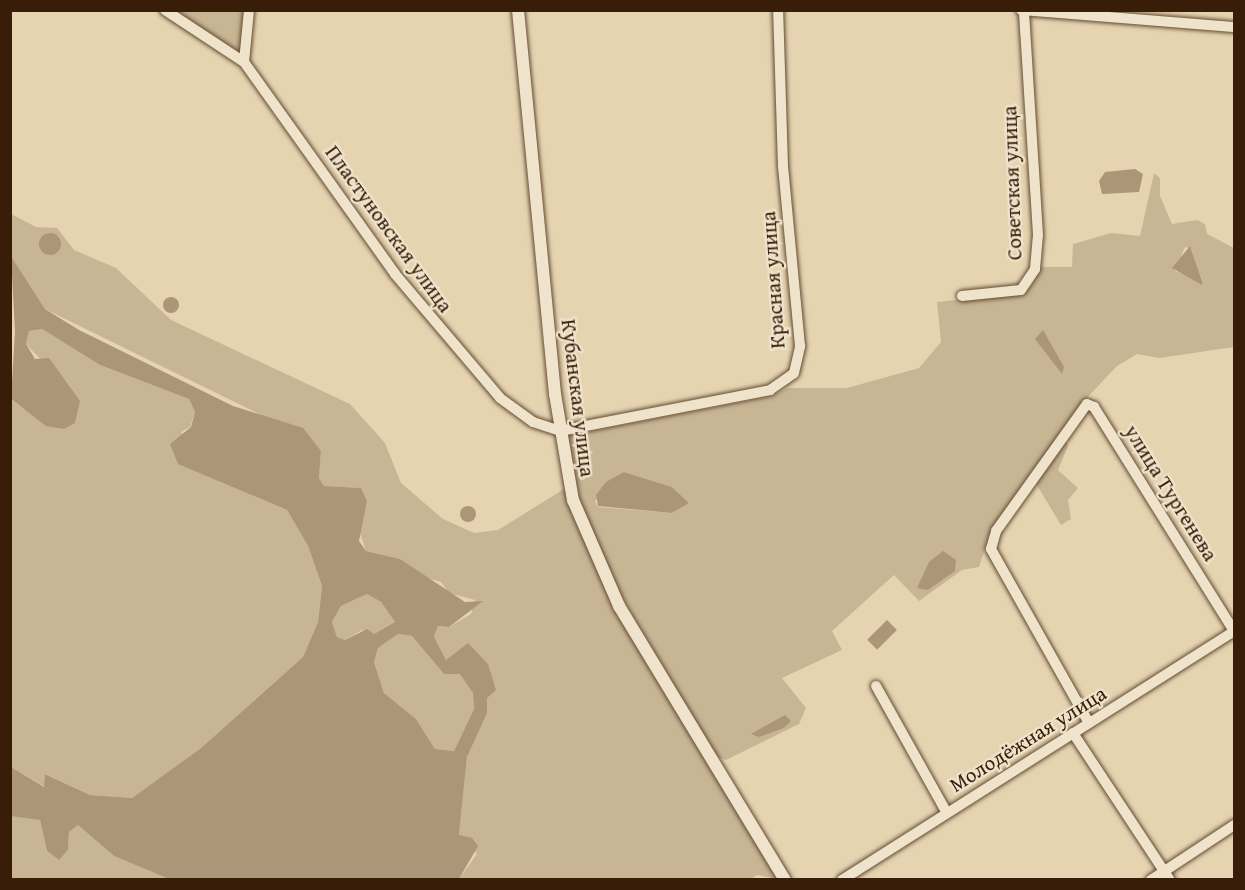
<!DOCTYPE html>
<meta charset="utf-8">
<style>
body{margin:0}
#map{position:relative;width:1245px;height:890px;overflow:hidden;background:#e6d4b1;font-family:"Gentium Book Plus",serif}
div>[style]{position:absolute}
.green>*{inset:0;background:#c8b594}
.water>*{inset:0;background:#ab9678;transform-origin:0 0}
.round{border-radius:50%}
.roads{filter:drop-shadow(0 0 2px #644b33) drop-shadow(0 0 2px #644b33)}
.minor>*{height:10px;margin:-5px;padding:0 5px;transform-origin:5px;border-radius:5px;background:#efe3cc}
.tertiary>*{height:12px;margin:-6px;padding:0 6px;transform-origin:6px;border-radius:6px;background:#efe3cc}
span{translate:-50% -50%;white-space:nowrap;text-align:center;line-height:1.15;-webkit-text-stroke:4.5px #efe3cc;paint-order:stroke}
.street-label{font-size:21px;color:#381d09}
.frame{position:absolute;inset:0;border:12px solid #381d09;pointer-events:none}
</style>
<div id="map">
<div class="green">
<div style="clip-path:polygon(172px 11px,245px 11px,242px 48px,237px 52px)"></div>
<div style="clip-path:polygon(evenodd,1154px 173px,1160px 178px,1160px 196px,1172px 224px,1197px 220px,1205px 224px,1207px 234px,1234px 248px,1234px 347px,1159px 358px,1137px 354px,1117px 366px,1083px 402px,1025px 483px,989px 536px,979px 567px,962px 570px,919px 601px,894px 575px,832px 631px,842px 650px,782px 678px,806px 708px,799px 724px,726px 760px,716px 756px,608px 573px,581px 505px,567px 436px,772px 396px,788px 388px,847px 388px,919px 368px,941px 342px,937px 302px,1020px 293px,1033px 284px,1039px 267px,1072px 267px,1073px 244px,1111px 233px,1140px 236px,1154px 173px,1185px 247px,1191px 249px,1202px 281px,1175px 271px,1185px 247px,1154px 173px,624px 472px,672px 487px,689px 503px,672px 513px,598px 507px,595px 501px,624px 472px)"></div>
<div style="clip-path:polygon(11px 214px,36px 227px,57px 228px,74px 250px,116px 268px,171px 320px,350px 404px,385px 443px,401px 483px,443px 519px,474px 533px,498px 530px,564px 489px,612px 606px,778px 879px,757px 875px,749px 880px,459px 879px,477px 854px,459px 835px,467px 757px,486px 713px,488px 664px,468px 644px,453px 660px,446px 660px,434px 638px,438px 626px,449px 627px,471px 614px,475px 600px,449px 593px,441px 582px,420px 576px,400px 559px,366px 551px,359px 530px,367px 501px,361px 488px,324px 486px,319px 478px,321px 451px,267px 418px,45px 309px,11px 256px)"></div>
<div style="clip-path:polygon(42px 329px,100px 365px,189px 399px,195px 412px,190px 427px,181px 432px,218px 481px,287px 510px,308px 546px,322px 586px,318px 622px,303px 657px,201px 748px,132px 798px,90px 795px,46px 774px,45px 787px,11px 767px,10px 399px,25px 410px,80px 401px,26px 344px,29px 331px)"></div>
<div style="clip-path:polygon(1065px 440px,1068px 446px,1058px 470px,1078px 488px,1068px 500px,1071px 519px,1061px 525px,1035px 482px)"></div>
<div style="clip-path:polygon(367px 594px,381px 602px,395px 622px,374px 634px,362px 630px,345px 640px,337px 637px,332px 622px,341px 606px)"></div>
<div style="clip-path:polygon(398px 634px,412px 636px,444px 674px,460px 673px,473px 693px,474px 709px,454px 751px,435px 749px,416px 719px,384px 693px,374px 662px,378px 648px)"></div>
<div style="clip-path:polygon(27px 815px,40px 820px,47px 851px,59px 860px,68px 850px,69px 832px,78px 825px,114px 856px,169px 879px,11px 879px,10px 816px)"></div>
</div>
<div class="water">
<div style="clip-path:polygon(1135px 169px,1143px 174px,1139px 192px,1102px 194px,1099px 181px,1105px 172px)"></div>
<div class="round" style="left:39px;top:233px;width:22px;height:22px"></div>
<div style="clip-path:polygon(1190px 246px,1202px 281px,1202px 285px,1172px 268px)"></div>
<div style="clip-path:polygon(evenodd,11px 256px,45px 309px,79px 330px,233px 406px,303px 428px,321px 451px,319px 478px,324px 486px,361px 488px,367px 501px,359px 541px,366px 551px,400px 559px,465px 602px,483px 601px,449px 627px,438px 626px,434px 637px,446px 660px,468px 643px,488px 664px,496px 690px,487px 698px,487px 713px,467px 757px,459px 835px,472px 838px,478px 846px,459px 879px,169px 879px,114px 856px,78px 825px,69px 832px,68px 850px,59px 860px,47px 851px,40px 820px,11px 816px,11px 767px,44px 787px,45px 774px,90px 795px,132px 798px,201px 748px,303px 657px,318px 622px,322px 586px,308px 546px,287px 510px,178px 464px,170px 444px,191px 427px,195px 412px,189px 399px,100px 365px,42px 329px,29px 331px,26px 344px,35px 359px,49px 358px,80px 401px,75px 423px,64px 429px,46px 426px,11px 399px,15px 331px,11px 256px,367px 594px,381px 602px,395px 622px,374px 634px,367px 629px,345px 640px,337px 637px,332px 622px,341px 606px,367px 594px,11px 256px,398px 634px,412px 636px,444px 674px,460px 674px,473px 693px,474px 709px,454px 751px,435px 749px,416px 719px,384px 693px,374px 662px,378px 648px,398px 634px)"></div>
<div class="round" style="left:163px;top:297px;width:16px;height:16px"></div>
<div style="clip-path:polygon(1043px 330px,1064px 367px,1062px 374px,1035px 339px)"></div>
<div style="clip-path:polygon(624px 472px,672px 487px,689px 503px,672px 513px,598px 506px,596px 495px,606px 482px)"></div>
<div class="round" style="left:460px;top:506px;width:16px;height:16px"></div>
<div style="clip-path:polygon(943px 551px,956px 560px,955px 571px,928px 590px,917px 588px,929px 562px)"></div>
<div style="left:887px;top:620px;width:14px;height:28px;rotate:45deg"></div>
<div style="clip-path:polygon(785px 715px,791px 721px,784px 728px,759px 737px,751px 734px)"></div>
</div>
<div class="roads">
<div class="minor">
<div style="left:165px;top:10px;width:95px;rotate:33.4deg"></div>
<div style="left:249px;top:10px;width:52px;rotate:95.5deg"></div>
<div style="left:244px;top:62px;width:260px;rotate:54.5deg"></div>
<div style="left:395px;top:274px;width:162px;rotate:49.7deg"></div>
<div style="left:500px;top:398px;width:41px;rotate:36deg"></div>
<div style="left:533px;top:422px;width:28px;rotate:18deg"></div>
<div style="left:560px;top:431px;width:214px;rotate:-11deg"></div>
<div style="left:770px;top:390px;width:29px;rotate:-35deg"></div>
<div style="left:794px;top:373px;width:28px;rotate:-77deg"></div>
<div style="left:800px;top:346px;width:181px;rotate:-95.4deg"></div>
<div style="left:783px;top:166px;width:156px;rotate:-91.8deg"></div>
<div style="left:1021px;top:10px;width:214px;rotate:4.6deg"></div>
<div style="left:962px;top:296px;width:59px;rotate:-5.8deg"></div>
<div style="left:1021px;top:290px;width:25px;rotate:-56deg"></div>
<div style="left:1035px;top:269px;width:34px;rotate:-85deg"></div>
<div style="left:1038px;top:235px;width:225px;rotate:-93.6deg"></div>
<div style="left:876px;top:686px;width:145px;rotate:60.8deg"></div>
<div style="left:1089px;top:723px;width:200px;rotate:-119.4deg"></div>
<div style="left:991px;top:549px;width:19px;rotate:-74deg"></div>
<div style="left:996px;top:531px;width:156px;rotate:-54.4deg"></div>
<div style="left:1087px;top:404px;width:8px;rotate:23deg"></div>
<div style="left:1094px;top:407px;width:264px;rotate:58deg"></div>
<div style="left:1073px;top:733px;width:176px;rotate:56.6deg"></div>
<div style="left:842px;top:880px;width:464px;rotate:-32.4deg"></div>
<div style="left:1151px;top:880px;width:100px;rotate:-33.5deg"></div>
</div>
<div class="tertiary">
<div style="left:518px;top:10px;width:386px;rotate:84.5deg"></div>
<div style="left:555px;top:394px;width:108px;rotate:80.4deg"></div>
<div style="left:573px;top:500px;width:116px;rotate:66.5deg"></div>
<div style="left:619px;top:606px;width:320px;rotate:58.8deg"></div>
</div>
</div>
<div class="street-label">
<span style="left:1012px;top:183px;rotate:-92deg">Советская улица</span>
<span style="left:389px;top:229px;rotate:54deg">Пластуновская улица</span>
<span style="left:773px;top:280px;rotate:-94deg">Красная улица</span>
<span style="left:578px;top:398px;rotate:83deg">Кубанская улица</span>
<span style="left:1171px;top:493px;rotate:58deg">улица Тургенева</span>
<span style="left:1028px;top:739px;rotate:-32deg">Молодёжная улица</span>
</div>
<div class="frame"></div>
</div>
